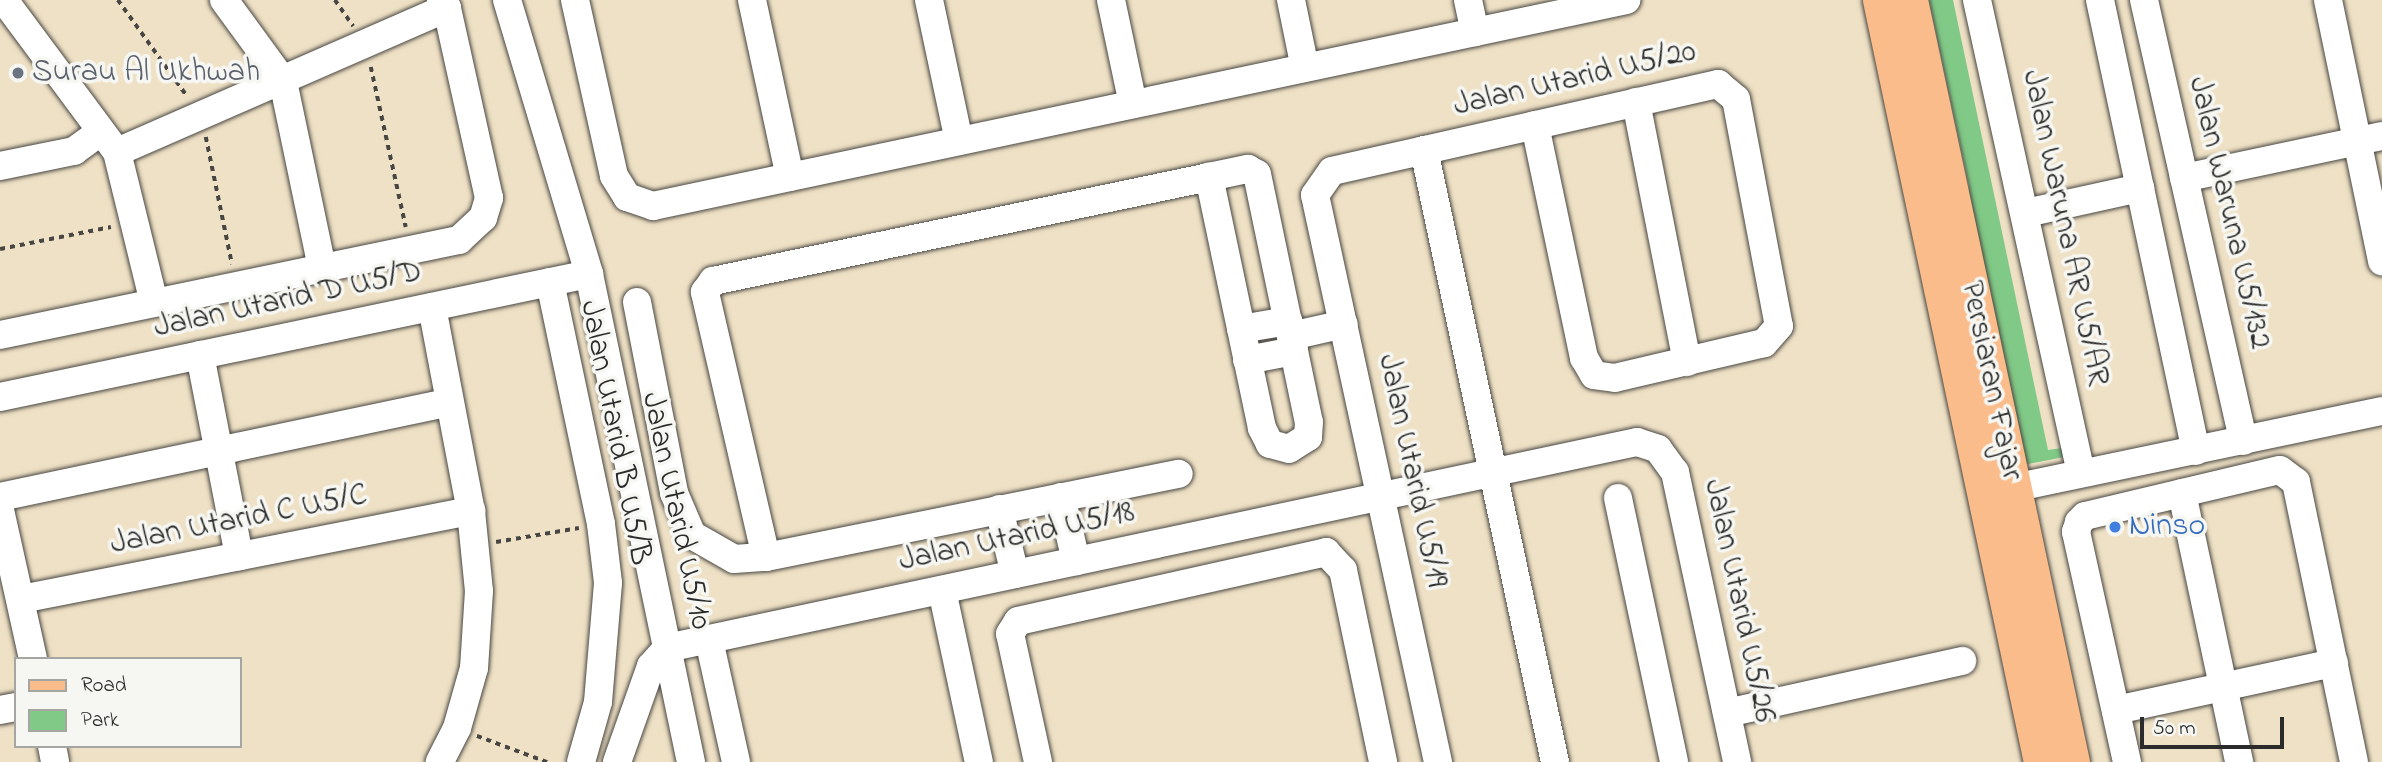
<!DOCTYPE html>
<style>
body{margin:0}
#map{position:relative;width:2382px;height:762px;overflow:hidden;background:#efe1c5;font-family:"Indie Flower",sans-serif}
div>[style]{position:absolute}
.green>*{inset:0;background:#80c986}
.path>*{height:3.5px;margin-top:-1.75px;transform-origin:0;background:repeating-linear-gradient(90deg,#484642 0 5px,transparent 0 10px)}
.roads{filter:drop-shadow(0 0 2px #484642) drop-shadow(0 0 2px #484642)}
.minor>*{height:28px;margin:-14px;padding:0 14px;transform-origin:14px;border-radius:14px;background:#fff}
.major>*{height:35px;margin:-17.5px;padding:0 17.5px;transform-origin:17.5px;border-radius:17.5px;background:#fabc8b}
.dots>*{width:19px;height:19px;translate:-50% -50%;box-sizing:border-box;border:4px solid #f6f6f2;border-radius:50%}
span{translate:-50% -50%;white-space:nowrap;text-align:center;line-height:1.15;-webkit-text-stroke:7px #f6f6f2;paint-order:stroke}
.worship-label{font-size:32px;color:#5b616d}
.left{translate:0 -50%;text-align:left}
.street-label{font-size:32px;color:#2b2b2b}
.shop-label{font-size:32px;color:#366cbe}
.legend{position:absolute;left:14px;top:657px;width:228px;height:91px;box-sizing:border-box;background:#f6f6f2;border:2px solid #a5a5a2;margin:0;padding:9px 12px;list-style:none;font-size:21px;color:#2b2b2b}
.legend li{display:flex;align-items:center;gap:14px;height:35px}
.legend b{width:35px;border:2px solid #a5a5a2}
.scale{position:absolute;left:2140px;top:717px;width:144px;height:32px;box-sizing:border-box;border:4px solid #2b2b2b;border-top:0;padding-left:9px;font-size:21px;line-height:24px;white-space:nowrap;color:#2b2b2b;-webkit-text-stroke:5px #f6f6f2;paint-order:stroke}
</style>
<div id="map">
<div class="green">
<div style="clip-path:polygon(1929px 0,1953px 0,2048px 450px,2062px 448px,2064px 457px,2023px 465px,1970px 225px,1969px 186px)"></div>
</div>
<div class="path">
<div style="left:118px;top:0;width:118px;rotate:54.3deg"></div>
<div style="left:335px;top:0;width:32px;rotate:55deg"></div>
<div style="left:371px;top:67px;width:164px;rotate:77.7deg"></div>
<div style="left:206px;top:137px;width:130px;rotate:78.4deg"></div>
<div style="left:0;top:249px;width:113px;rotate:-11.2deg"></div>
<div style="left:496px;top:542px;width:84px;rotate:-9.6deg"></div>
<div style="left:477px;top:736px;width:75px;rotate:20.4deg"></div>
</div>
<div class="roads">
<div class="minor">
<div style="left:4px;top:0;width:189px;rotate:53.4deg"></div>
<div style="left:117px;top:152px;width:155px;rotate:76.2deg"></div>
<div style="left:224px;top:0;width:100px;rotate:53.9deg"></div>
<div style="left:283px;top:81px;width:191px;rotate:78.2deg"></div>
<div style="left:507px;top:0;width:286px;rotate:73.3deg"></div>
<div style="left:589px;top:274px;width:499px;rotate:78.2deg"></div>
<div style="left:575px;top:0;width:180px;rotate:77.5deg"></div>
<div style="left:614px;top:176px;width:25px;rotate:58deg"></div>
<div style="left:627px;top:197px;width:28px;rotate:19deg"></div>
<div style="left:653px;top:206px;width:995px;rotate:-11.95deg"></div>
<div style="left:752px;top:0;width:181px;rotate:77.9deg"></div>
<div style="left:929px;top:0;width:144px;rotate:78deg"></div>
<div style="left:1111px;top:0;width:106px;rotate:78.1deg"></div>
<div style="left:1291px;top:0;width:69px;rotate:78.4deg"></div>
<div style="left:1468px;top:0;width:33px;rotate:78deg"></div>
<div style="left:1977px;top:0;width:483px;rotate:77.6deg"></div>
<div style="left:2100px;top:0;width:461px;rotate:78deg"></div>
<div style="left:2144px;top:0;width:452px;rotate:77.3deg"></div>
<div style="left:2328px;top:0;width:267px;rotate:78.3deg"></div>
<div style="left:1636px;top:102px;width:265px;rotate:78.9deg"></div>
<div style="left:1424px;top:150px;width:626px;rotate:77.92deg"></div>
<div style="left:117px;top:152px;width:360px;rotate:-23.6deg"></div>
<div style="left:0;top:166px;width:76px;rotate:-11.5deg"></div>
<div style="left:74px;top:151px;width:31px;rotate:-36deg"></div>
<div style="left:1248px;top:169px;width:10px;rotate:29deg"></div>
<div style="left:1257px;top:174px;width:253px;rotate:78.2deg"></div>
<div style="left:1309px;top:422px;width:15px;rotate:94deg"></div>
<div style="left:1308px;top:437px;width:22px;rotate:148deg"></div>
<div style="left:1289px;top:449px;width:20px;rotate:-165deg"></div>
<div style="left:1270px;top:444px;width:18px;rotate:-117deg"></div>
<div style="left:1262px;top:428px;width:257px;rotate:-101.9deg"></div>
<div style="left:1209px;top:177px;width:40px;rotate:-12deg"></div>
<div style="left:2184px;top:178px;width:202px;rotate:-12deg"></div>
<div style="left:2026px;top:213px;width:117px;rotate:-12.4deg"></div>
<div style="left:550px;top:282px;width:247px;rotate:78.1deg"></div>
<div style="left:601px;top:524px;width:59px;rotate:83.2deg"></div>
<div style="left:608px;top:583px;width:119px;rotate:94.8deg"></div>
<div style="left:598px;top:702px;width:62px;rotate:105.8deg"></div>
<div style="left:637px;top:302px;width:195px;rotate:79deg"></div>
<div style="left:674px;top:493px;width:46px;rotate:66.8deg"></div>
<div style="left:692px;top:535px;width:48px;rotate:29.7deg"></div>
<div style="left:734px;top:559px;width:32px;rotate:-4deg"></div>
<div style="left:766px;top:557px;width:421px;rotate:-11.4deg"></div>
<div style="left:432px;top:307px;width:208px;rotate:79.2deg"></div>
<div style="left:471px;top:511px;width:80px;rotate:84.3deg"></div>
<div style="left:479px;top:591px;width:77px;rotate:93.7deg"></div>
<div style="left:474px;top:668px;width:62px;rotate:105.8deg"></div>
<div style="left:457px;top:728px;width:38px;rotate:117deg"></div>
<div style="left:1241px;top:329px;width:48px;rotate:-9.7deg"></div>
<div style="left:0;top:335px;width:469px;rotate:-11.7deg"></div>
<div style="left:459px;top:240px;width:33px;rotate:-43deg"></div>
<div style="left:483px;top:218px;width:21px;rotate:-73deg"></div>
<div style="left:489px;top:198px;width:195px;rotate:-102.5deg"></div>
<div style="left:447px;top:8px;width:10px;rotate:-127deg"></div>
<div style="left:1291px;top:336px;width:54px;rotate:-12.8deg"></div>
<div style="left:200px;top:355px;width:205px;rotate:79deg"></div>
<div style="left:1247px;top:360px;width:48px;rotate:-10.8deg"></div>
<div style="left:0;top:397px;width:602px;rotate:-11.8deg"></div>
<div style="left:1994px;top:492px;width:396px;rotate:-11.8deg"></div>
<div style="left:2182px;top:493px;width:275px;rotate:78deg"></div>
<div style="left:0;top:497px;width:459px;rotate:-11.9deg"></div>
<div style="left:1061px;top:497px;width:66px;rotate:76.8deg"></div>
<div style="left:1618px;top:498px;width:270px;rotate:78deg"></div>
<div style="left:999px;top:509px;width:67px;rotate:76.2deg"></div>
<div style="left:0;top:510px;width:153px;rotate:77.5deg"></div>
<div style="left:766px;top:557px;width:272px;rotate:-103deg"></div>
<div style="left:705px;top:292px;width:14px;rotate:-54deg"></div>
<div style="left:713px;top:281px;width:507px;rotate:-11.84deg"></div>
<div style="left:942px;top:590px;width:176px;rotate:77.9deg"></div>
<div style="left:21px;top:599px;width:459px;rotate:-11.1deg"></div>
<div style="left:709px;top:640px;width:125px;rotate:77.5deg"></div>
<div style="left:667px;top:648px;width:992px;rotate:-11.99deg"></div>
<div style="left:1637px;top:442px;width:22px;rotate:18deg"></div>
<div style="left:1658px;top:449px;width:29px;rotate:54deg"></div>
<div style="left:1675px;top:472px;width:297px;rotate:77.9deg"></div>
<div style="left:0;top:710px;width:16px;rotate:-11deg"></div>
<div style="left:2116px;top:710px;width:223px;rotate:-12.2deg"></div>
<div style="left:1727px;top:713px;width:241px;rotate:-12.5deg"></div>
<div style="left:52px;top:746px;width:16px;rotate:79deg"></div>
<div style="left:617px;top:762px;width:102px;rotate:-70.5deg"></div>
<div style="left:651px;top:666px;width:24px;rotate:-48deg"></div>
<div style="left:1038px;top:762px;width:131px;rotate:-102.3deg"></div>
<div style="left:1010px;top:634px;width:15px;rotate:-58deg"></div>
<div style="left:1018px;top:621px;width:316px;rotate:-12.6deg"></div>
<div style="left:1326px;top:552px;width:25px;rotate:47deg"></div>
<div style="left:1343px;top:570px;width:196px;rotate:78.2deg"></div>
<div style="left:1438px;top:762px;width:580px;rotate:-102.24deg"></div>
<div style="left:1315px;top:195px;width:29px;rotate:-55deg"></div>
<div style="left:1332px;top:171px;width:396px;rotate:-12.7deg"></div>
<div style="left:1718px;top:84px;width:23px;rotate:40deg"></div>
<div style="left:1736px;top:99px;width:231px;rotate:79.3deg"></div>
<div style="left:1779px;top:326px;width:23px;rotate:131deg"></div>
<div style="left:1764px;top:343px;width:153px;rotate:166.8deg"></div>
<div style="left:1615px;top:378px;width:21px;rotate:-172deg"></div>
<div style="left:1594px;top:375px;width:20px;rotate:-120deg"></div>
<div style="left:1584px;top:358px;width:238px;rotate:-101.9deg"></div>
<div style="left:2127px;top:762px;width:236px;rotate:-102.5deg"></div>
<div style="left:2076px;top:532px;width:10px;rotate:-73deg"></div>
<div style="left:2079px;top:522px;width:8px;rotate:-45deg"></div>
<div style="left:2085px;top:516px;width:200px;rotate:-13.3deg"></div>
<div style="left:2280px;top:470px;width:20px;rotate:37deg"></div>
<div style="left:2296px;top:482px;width:286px;rotate:78.3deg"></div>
</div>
<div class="major">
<div style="left:1880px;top:0;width:779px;rotate:78.07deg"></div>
<div style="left:1910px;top:0;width:779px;rotate:78deg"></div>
</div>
</div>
<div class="dots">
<div style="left:18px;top:73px;background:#6b7280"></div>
<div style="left:2115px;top:527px;background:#3f7fe0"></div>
</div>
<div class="worship-label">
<span class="left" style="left:32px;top:73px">Surau Al Ukhwah</span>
</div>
<div class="street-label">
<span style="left:1575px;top:80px;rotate:-13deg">Jalan Utarid U5/20</span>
<span style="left:2228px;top:213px;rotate:77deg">Jalan Waruna U5/132</span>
<span style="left:2064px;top:228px;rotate:78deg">Jalan Waruna AR U5/AR</span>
<span style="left:288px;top:301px;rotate:-12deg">Jalan Utarid D U5/D</span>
<span style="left:1990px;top:381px;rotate:78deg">Persiaran Fajar</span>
<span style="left:614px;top:433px;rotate:79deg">Jalan Utarid B U5/B</span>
<span style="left:1411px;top:471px;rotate:78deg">Jalan Utarid U5/19</span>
<span style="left:675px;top:511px;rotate:78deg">Jalan Utarid U5/10</span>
<span style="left:239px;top:521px;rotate:-11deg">Jalan Utarid C U5/C</span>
<span style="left:1017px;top:538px;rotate:-12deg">Jalan Utarid U5/18</span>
<span style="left:1738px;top:601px;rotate:78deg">Jalan Utarid U5/26</span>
</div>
<div class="shop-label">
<span class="left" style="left:2129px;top:527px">Ninso</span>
</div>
<ul class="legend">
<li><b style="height:9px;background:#fabc8b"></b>Road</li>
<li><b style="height:19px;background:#80c986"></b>Park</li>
</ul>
<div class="scale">50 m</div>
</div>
